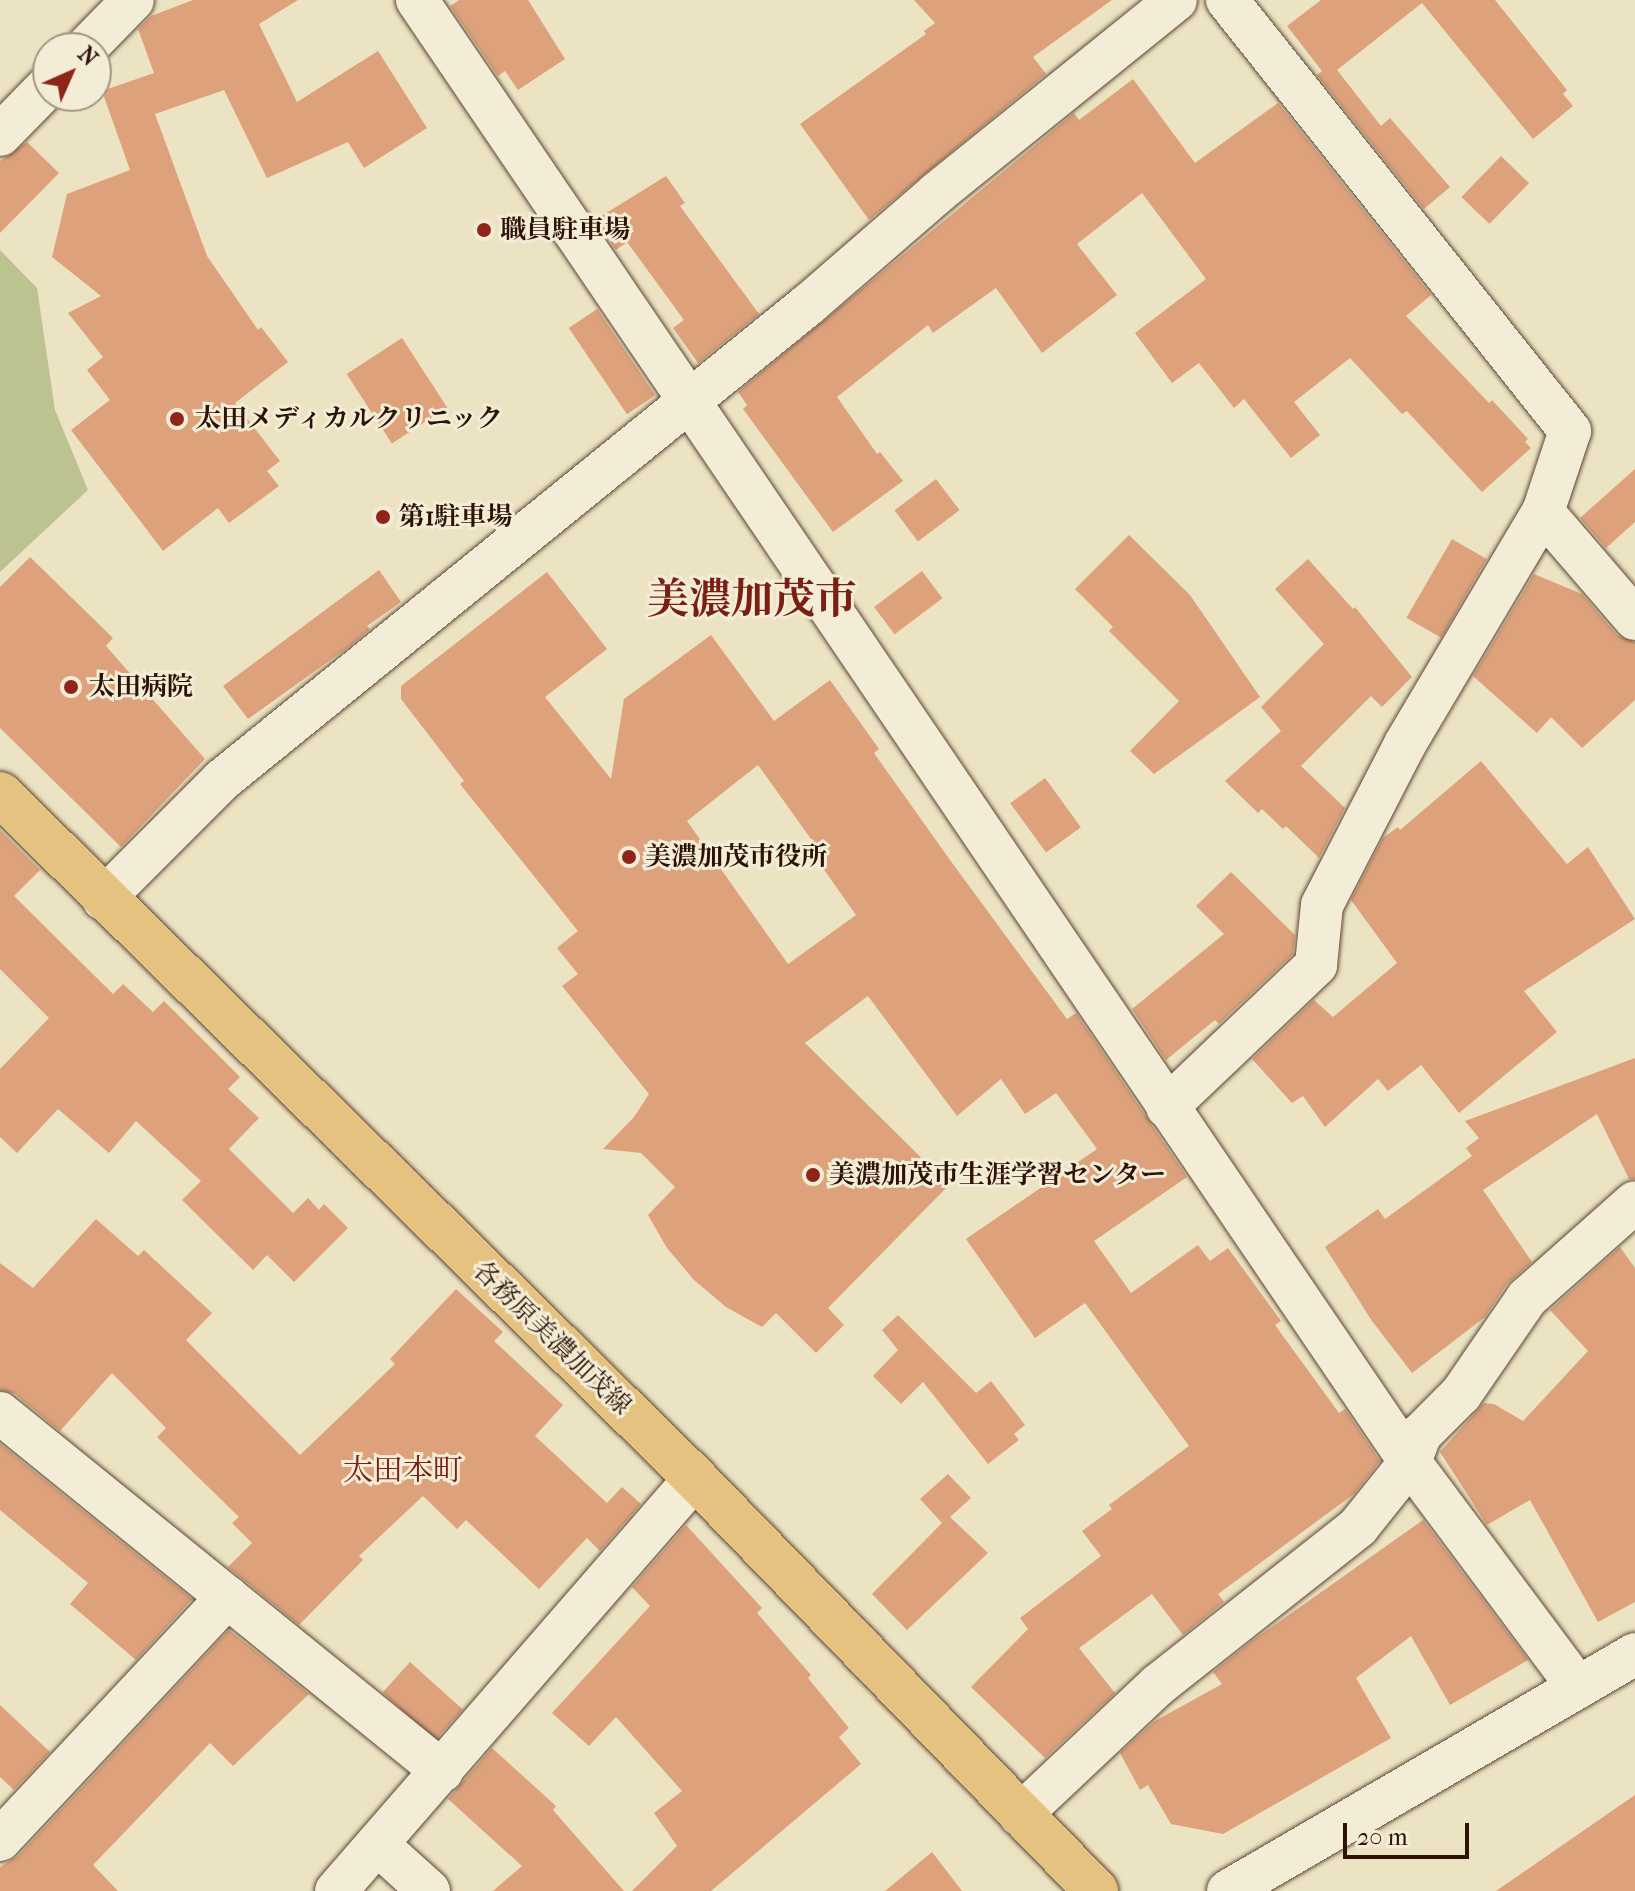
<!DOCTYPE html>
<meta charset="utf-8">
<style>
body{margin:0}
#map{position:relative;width:1635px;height:1891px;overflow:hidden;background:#ece3c2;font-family:"IM FELL French Canon","Noto Serif JP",serif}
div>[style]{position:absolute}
.green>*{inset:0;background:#bcc390}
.building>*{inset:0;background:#dda27c;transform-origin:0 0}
.roads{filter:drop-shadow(0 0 2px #5e4635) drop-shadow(0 0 2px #5e4635)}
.minor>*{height:42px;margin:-21px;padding:0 21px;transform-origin:21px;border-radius:21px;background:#f3edd7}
.major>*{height:44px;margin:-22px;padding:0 22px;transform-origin:22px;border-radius:22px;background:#e6c281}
.dots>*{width:22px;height:22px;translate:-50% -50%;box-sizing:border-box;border:4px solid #f3edd7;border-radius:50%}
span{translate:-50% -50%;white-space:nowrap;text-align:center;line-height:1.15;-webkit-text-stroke:6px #f3edd7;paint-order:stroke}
.poi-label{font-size:26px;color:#2f1206;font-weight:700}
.left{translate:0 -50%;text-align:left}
.street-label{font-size:26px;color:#2f1206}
.quarter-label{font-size:30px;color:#7a1f14}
.town-label{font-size:42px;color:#7a1f14;font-weight:700}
.north{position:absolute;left:32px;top:32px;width:80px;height:80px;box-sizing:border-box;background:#f3edd7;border:2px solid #a59583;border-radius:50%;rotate:45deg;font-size:22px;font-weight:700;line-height:32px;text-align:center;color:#2f1206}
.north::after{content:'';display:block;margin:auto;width:28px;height:36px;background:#8f2418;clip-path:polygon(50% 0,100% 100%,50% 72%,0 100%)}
.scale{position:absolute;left:1343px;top:1823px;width:126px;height:36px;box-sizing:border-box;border:4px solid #2f1206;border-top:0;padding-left:10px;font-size:24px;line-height:28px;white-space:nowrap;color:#2f1206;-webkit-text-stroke:6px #f3edd7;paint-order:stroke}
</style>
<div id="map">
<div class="green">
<div style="clip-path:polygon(0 250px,37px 288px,55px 410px,88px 490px,0 572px)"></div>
</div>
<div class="building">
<div style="clip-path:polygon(193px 0,298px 0,259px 24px,297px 102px,378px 51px,427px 128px,364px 168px,348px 142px,267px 178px,224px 90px,155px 114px,207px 256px,258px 330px,261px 327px,288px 362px,235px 403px,280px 461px,267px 471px,279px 486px,229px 523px,218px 508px,163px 551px,71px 430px,110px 400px,87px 370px,103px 357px,68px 313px,101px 296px,52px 257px,67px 194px,130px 170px,102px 91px,154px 73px,138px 29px,151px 16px)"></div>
<div style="clip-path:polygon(459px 0,528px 0,565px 59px,518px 90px,505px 71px,498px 76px,450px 6px)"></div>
<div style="clip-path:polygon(914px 0,1112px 0,1033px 57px,1046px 74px,869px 220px,800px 124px,926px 34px,924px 31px,935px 23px)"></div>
<div style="clip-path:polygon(1321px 0,1495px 0,1567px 90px,1563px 94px,1573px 106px,1533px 139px,1422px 3px,1337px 70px,1381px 126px,1390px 118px,1450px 187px,1424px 209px,1317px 75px,1322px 71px,1287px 26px)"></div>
<div style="clip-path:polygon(1133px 79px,1195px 163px,1278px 103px,1431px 295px,1406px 316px,1489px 403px,1492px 400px,1528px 439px,1525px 442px,1531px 448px,1482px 492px,1407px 411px,1402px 414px,1350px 358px,1294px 402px,1320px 435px,1291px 458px,1244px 399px,1234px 408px,1199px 363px,1172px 383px,1135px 333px,1206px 279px,1142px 193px,1077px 244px,1117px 295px,1042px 353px,996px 288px,933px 333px,928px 325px,837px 397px,877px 454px,880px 452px,903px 481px,833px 532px,743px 409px,747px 405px,738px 392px,1074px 113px,1079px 120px)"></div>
<div style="clip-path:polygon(27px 142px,59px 173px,0 233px,0 161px)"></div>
<div style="left:1501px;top:156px;width:39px;height:57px;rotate:44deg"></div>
<div style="clip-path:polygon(666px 176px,685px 203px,680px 206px,759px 314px,698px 363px,673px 328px,684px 320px,627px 242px,616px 250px,595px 220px)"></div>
<div style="left:597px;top:309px;width:104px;height:34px;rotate:56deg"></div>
<div style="left:402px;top:338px;width:83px;height:66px;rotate:57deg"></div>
<div style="clip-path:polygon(1635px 469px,1635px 522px,1606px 548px,1580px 518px)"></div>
<div style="left:936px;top:479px;width:39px;height:52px;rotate:53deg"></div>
<div style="clip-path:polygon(1129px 535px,1190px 595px,1260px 697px,1154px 774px,1130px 751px,1179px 701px,1109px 631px,1113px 627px,1075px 589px)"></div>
<div style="left:1452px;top:539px;width:40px;height:91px;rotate:30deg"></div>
<div style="clip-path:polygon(30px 557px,113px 638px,106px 646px,205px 759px,121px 847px,0 728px,0 587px)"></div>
<div style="clip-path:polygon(1308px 559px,1353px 609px,1355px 607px,1412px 677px,1382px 707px,1371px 696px,1301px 766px,1345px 808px,1319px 858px,1286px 826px,1283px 829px,1262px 809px,1258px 813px,1225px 781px,1281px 731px,1261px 707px,1324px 644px,1275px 589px)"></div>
<div style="clip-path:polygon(379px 570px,401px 602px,367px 626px,370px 629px,350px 646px,248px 719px,223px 686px)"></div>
<div style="left:922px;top:571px;width:34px;height:60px;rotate:53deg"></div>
<div style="clip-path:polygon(evenodd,547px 572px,607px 649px,545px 697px,611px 779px,624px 699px,711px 635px,774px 721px,830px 680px,879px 749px,874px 753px,950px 860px,1067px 1019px,1076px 1013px,1187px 1177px,1094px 1241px,1131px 1293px,1198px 1245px,1210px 1261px,1228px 1248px,1281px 1321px,1275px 1325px,1339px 1413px,1345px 1409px,1380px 1461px,1354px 1494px,1218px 1594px,1224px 1602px,1183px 1635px,1152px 1594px,1079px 1648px,1115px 1693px,1045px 1758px,971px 1687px,1028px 1629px,1020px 1618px,1101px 1556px,1082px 1531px,1112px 1509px,1109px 1505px,1189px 1446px,1085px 1303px,1035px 1338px,966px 1239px,1097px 1149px,1056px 1093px,1025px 1114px,1001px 1079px,957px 1116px,868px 996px,805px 1043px,949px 1185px,828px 1308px,844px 1325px,816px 1353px,776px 1313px,762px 1327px,726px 1307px,694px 1280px,667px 1248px,648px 1215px,675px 1187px,641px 1153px,603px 1149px,634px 1117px,649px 1094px,562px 986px,578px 974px,557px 948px,578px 931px,460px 784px,464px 781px,401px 699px,401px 686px,547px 572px,758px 765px,826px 860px,820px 864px,856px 915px,788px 964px,687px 821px,758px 765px)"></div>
<div style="clip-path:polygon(1534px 574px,1582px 594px,1617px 635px,1635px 642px,1635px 700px,1582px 748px,1551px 717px,1537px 733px,1473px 676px)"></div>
<div style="clip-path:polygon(1481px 761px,1567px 864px,1588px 847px,1635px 919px,1524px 991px,1557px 1032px,1459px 1113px,1421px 1065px,1388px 1091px,1378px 1079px,1325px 1127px,1303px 1096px,1292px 1103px,1252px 1059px,1314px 1000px,1333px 1017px,1397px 963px,1351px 900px,1383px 838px,1398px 827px,1400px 830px)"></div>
<div style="left:1045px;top:778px;width:61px;height:43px;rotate:54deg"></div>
<div style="clip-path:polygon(0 830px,40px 870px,14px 896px,113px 994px,123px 984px,153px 1012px,164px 1001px,240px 1077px,228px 1089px,259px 1118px,229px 1149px,293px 1213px,308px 1198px,319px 1210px,324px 1204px,348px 1228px,294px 1282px,267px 1255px,253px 1270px,182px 1200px,201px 1181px,136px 1121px,109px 1153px,58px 1109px,17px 1153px,0 1137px,0 1069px,49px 1018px,0 969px)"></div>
<div style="clip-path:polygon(1231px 872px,1295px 935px,1293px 954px,1219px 1024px,1215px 1020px,1166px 1060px,1132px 1009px,1224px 934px,1196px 906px)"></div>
<div style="clip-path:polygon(1635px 1058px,1635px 1179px,1629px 1179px,1597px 1114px,1483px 1190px,1532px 1262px,1507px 1284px,1485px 1317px,1412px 1373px,1372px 1321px,1325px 1247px,1378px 1209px,1385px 1219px,1472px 1156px,1466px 1148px,1479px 1138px,1465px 1121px)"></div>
<div style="clip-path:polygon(96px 1219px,138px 1256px,144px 1250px,212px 1313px,186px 1340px,300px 1455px,395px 1364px,390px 1359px,456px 1289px,503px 1332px,494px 1341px,563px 1405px,535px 1436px,607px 1503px,622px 1487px,641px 1504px,600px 1551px,587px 1538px,539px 1589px,466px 1520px,457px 1529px,423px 1496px,359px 1556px,363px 1560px,299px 1625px,228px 1567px,252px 1543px,232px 1523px,239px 1517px,157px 1437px,166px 1428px,112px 1373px,60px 1431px,15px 1394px,0 1390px,0 1263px,33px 1288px)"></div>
<div style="clip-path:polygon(1620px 1247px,1635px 1268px,1635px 1602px,1598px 1622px,1530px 1500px,1487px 1525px,1440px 1452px,1484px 1403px,1494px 1404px,1523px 1421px,1588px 1351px,1550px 1310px)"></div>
<div style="clip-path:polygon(898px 1315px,976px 1393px,991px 1381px,1025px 1425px,1014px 1434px,1019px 1440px,988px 1464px,923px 1382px,901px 1404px,873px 1376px,898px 1350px,882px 1330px)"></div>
<div style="clip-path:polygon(0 1444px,192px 1599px,136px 1660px,70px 1604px,88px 1583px,0 1510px)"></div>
<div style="clip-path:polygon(948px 1474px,971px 1498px,950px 1517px,988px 1553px,907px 1630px,872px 1594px,942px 1523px,920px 1499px)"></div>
<div style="clip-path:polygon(1423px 1520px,1528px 1660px,1450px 1705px,1411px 1636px,1356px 1678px,1391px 1738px,1223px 1834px,1171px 1824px,1148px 1785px,1140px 1790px,1120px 1753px,1155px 1721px,1222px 1684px,1213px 1672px,1252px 1641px)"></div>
<div style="clip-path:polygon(686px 1525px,762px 1608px,757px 1613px,811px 1675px,808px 1678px,849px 1728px,839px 1737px,861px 1764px,711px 1891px,632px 1891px,677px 1846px,654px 1813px,682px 1791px,616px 1717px,589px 1746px,552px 1713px,650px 1606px,632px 1587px)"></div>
<div style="clip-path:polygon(229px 1630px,309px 1694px,233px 1766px,210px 1743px,143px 1813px,93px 1865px,118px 1891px,0 1891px,0 1867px,18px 1856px)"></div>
<div style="left:410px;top:1662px;width:71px;height:41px;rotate:42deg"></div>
<div style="clip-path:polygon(0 1705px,50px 1752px,14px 1790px,0 1777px)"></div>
<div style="clip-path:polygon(492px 1748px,556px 1806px,553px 1810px,624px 1891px,493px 1891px,522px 1866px,448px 1799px)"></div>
<div style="clip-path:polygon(1635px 1795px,1635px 1891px,1496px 1891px)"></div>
<div style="clip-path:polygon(932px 1852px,962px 1891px,885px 1891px)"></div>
</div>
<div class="roads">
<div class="minor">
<div style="left:417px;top:0;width:1767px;rotate:55.82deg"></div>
<div style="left:1410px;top:1462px;width:281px;rotate:53.3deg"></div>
<div style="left:86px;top:48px;width:67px;rotate:-45.6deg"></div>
<div style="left:0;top:135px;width:69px;rotate:-45.6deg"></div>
<div style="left:1543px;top:512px;width:141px;rotate:49.3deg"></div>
<div style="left:103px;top:899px;width:168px;rotate:-45deg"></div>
<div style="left:222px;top:780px;width:756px;rotate:-39.04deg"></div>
<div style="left:809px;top:304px;width:169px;rotate:-40.9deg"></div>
<div style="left:937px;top:193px;width:307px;rotate:-38.9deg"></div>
<div style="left:1167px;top:1107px;width:206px;rotate:-43.6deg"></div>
<div style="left:1316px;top:965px;width:60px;rotate:-84.3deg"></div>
<div style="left:1322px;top:905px;width:181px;rotate:-62.7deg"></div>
<div style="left:1405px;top:744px;width:270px;rotate:-59.3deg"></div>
<div style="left:1543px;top:512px;width:85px;rotate:-71.6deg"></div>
<div style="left:1570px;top:431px;width:551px;rotate:-128.51deg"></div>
<div style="left:0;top:1413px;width:569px;rotate:39.01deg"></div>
<div style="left:1020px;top:1815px;width:190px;rotate:-43.3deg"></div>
<div style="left:1158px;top:1685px;width:255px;rotate:-38.3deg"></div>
<div style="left:1358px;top:1527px;width:83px;rotate:-51.3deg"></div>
<div style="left:1410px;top:1462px;width:30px;rotate:-69deg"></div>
<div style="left:1421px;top:1434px;width:57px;rotate:-45deg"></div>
<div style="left:1461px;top:1394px;width:116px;rotate:-55.5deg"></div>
<div style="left:1527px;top:1298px;width:144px;rotate:-41.6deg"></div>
<div style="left:0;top:1840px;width:333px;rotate:-46.9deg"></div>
<div style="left:377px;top:1844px;width:70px;rotate:42.1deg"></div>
<div style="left:336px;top:1891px;width:547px;rotate:-49deg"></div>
<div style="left:1228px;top:1891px;width:471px;rotate:-30.2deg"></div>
</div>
<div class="major">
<div style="left:0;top:794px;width:975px;rotate:44.54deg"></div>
<div style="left:695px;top:1478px;width:576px;rotate:45.84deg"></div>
</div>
</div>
<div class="dots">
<div style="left:484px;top:230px;background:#8f2418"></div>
<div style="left:177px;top:419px;background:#8f2418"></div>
<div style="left:383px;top:517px;background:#8f2418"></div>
<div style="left:71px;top:687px;background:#8f2418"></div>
<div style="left:629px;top:857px;background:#8f2418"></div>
<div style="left:813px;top:1175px;background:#8f2418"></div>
</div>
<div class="poi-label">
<span class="left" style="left:500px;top:230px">職員駐車場</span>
<span class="left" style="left:195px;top:419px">太田メディカルクリニック</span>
<span class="left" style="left:399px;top:517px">第1駐車場</span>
<span class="left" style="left:89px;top:687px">太田病院</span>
<span class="left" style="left:645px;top:857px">美濃加茂市役所</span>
<span class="left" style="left:829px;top:1175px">美濃加茂市生涯学習センター</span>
</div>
<div class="street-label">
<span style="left:552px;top:1338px;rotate:44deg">各務原美濃加茂線</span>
</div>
<div class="quarter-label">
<span style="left:403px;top:1471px">太田本町</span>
</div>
<div class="town-label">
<span style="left:752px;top:600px">美濃加茂市</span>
</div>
<div class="north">N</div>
<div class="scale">20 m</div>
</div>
